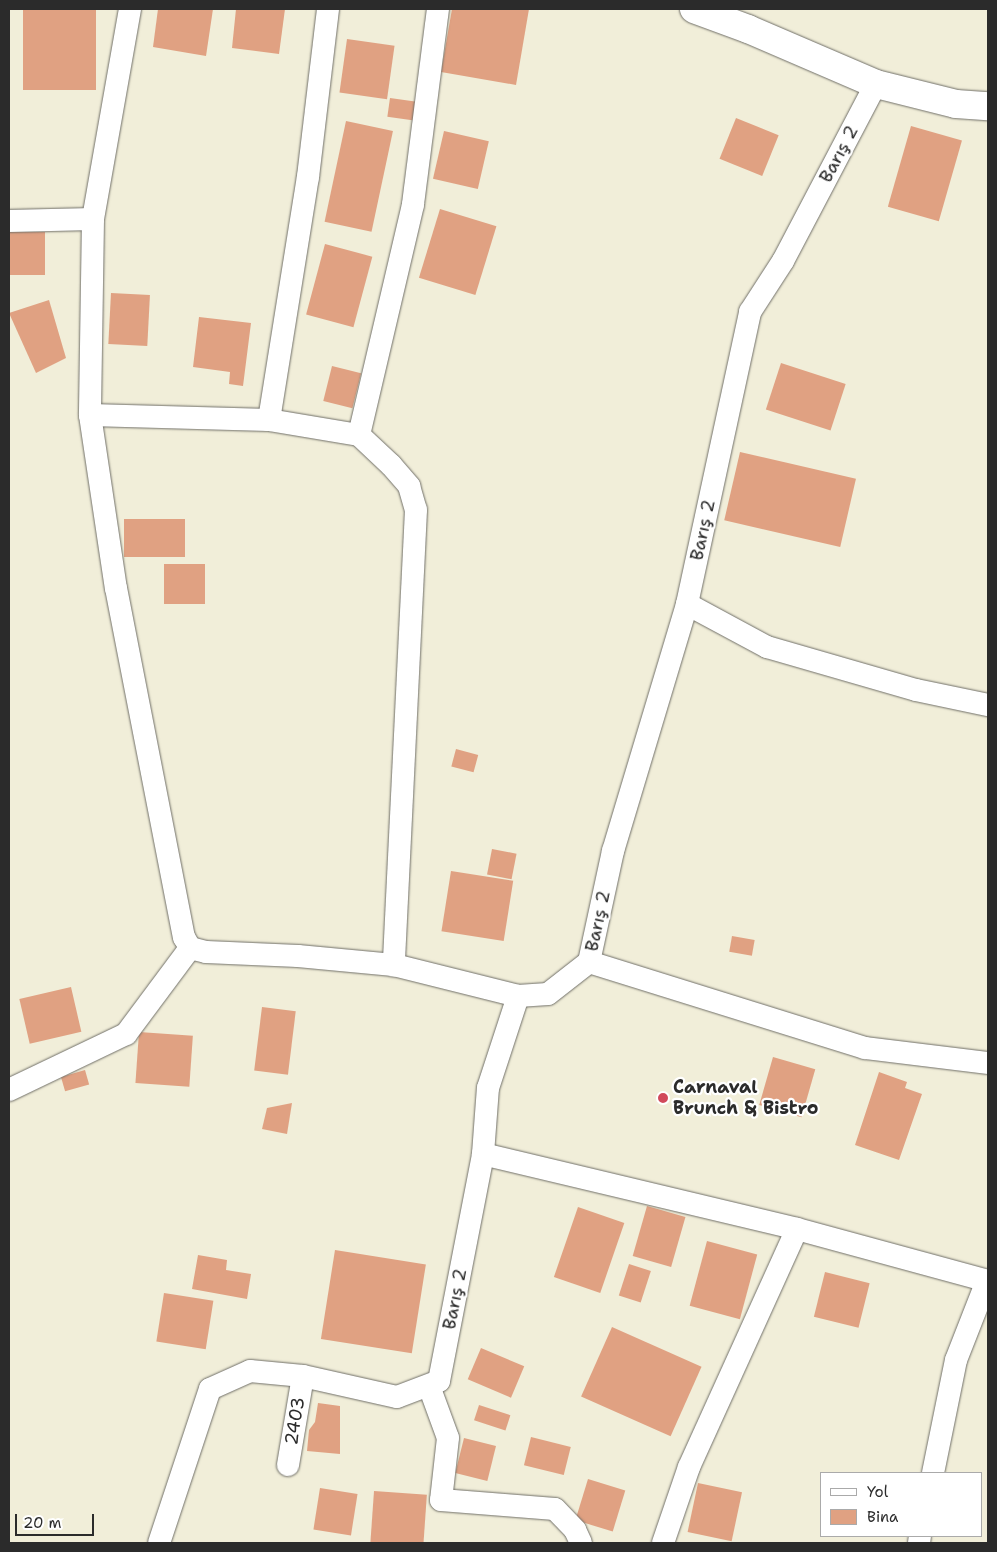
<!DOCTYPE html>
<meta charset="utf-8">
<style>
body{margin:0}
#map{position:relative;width:997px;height:1552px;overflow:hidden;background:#f1eed9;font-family:"Shantell Sans",sans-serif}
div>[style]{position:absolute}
.building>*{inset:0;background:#e0a182;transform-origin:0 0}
.roads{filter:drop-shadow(0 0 1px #706f68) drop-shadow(0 0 1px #706f68)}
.street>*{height:22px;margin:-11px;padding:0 11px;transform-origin:11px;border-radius:11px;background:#fff}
.secondary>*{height:28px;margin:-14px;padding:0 14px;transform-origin:14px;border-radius:14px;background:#fff}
.dots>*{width:14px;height:14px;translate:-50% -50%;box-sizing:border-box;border:2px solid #fff;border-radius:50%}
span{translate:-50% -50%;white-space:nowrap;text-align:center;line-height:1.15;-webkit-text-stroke:4.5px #fff;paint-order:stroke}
.street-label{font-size:18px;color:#2b2b2b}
.poi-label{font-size:18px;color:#2b2b2b;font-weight:700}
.left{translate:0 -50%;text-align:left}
.frame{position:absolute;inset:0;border:10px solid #2b2b2b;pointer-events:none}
.legend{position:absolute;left:820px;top:1472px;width:162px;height:65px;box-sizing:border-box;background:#fff;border:1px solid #aaa;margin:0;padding:6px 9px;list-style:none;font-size:15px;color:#2b2b2b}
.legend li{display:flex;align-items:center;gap:10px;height:25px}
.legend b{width:25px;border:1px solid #aaa}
.scale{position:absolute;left:15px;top:1514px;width:79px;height:22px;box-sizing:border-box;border:2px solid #2b2b2b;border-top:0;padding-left:6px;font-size:15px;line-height:18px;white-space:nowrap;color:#2b2b2b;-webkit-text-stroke:4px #fff;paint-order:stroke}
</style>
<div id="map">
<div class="building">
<div style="left:23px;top:9px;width:73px;height:81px"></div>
<div style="clip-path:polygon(158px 9px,213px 9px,206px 56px,153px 47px)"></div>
<div style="clip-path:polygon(236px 9px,285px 9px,279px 54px,232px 48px)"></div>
<div style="clip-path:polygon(452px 9px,529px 9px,516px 85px,441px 72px)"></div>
<div style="left:347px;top:39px;width:48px;height:54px;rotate:8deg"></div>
<div style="left:390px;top:98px;width:27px;height:19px;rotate:8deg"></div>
<div style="left:736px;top:118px;width:46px;height:44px;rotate:22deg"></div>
<div style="left:346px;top:121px;width:48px;height:103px;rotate:12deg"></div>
<div style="left:911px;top:126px;width:53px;height:84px;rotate:16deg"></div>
<div style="left:444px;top:131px;width:46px;height:49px;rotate:13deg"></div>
<div style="left:440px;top:209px;width:59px;height:72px;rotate:17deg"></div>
<div style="left:9px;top:232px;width:36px;height:43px"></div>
<div style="left:325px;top:244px;width:49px;height:73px;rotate:15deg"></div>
<div style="left:111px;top:293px;width:39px;height:51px;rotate:3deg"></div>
<div style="clip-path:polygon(49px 300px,66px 358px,36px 373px,9px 313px)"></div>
<div style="clip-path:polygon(199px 317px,251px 323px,243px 386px,229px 384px,230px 372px,193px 367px)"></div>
<div style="left:781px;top:363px;width:68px;height:49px;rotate:18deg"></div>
<div style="left:332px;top:366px;width:30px;height:36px;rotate:14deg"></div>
<div style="left:740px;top:452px;width:119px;height:70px;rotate:13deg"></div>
<div style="left:185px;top:519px;width:38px;height:61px;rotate:90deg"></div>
<div style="left:164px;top:564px;width:41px;height:40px"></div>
<div style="left:456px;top:749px;width:23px;height:18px;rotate:15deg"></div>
<div style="left:492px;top:849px;width:25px;height:26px;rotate:11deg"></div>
<div style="left:451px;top:871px;width:63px;height:61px;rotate:9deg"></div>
<div style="left:732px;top:936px;width:23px;height:16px;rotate:10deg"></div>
<div style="left:71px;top:987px;width:46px;height:53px;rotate:77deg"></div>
<div style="left:262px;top:1007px;width:34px;height:64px;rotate:7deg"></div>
<div style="left:139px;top:1032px;width:54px;height:51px;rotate:4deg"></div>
<div style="left:773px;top:1057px;width:44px;height:50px;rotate:16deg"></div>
<div style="left:85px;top:1070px;width:15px;height:25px;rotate:74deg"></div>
<div style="clip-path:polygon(879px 1072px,907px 1082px,905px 1088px,922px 1094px,899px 1160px,855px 1145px)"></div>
<div style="clip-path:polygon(292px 1103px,287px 1134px,262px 1129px,267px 1108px)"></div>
<div style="left:647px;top:1206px;width:40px;height:52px;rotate:16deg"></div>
<div style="left:578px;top:1207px;width:49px;height:74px;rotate:19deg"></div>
<div style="left:707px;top:1241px;width:52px;height:67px;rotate:15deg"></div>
<div style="left:335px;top:1250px;width:92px;height:90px;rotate:9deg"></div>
<div style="clip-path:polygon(198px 1255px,227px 1260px,226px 1270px,251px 1274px,247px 1299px,192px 1289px)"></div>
<div style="left:629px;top:1264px;width:23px;height:33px;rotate:18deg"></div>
<div style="left:825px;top:1272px;width:46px;height:46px;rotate:14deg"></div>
<div style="left:164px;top:1293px;width:50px;height:49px;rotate:9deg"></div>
<div style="left:612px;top:1327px;width:98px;height:76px;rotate:24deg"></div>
<div style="left:481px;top:1348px;width:47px;height:34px;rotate:23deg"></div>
<div style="clip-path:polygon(318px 1403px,340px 1406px,340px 1454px,307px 1451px,309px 1430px,315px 1422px)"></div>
<div style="left:479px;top:1405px;width:33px;height:16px;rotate:18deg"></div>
<div style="left:531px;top:1437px;width:41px;height:29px;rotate:14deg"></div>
<div style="left:464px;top:1438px;width:33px;height:36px;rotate:14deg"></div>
<div style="left:588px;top:1479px;width:39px;height:43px;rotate:17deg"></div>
<div style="left:698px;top:1483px;width:45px;height:50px;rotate:12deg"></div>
<div style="left:320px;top:1488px;width:38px;height:42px;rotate:9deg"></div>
<div style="left:374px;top:1491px;width:53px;height:52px;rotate:4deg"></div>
</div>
<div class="roads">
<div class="street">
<div style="left:130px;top:9px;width:213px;rotate:100deg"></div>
<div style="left:93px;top:219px;width:196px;rotate:90.9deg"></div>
<div style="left:90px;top:415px;width:175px;rotate:81.5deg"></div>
<div style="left:116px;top:588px;width:356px;rotate:79deg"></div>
<div style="left:184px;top:937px;width:13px;rotate:61deg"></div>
<div style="left:190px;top:948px;width:16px;rotate:14deg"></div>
<div style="left:206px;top:952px;width:92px;rotate:2.5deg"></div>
<div style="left:298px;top:956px;width:96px;rotate:5.4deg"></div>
<div style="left:394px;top:965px;width:128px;rotate:14deg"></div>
<div style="left:9px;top:221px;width:84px;rotate:-1.4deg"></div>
<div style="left:90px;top:415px;width:179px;rotate:1.6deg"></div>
<div style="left:269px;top:420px;width:91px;rotate:9.5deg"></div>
<div style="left:359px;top:435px;width:237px;rotate:-76.8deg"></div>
<div style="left:413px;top:204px;width:197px;rotate:-82.7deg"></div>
<div style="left:269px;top:420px;width:246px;rotate:-80.9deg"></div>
<div style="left:308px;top:177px;width:169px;rotate:-83.2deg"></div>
<div style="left:359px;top:435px;width:44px;rotate:43.2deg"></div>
<div style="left:391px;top:465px;width:28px;rotate:49deg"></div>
<div style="left:409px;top:486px;width:25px;rotate:74deg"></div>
<div style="left:416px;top:510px;width:456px;rotate:92.8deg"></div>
<div style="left:687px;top:604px;width:91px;rotate:28.3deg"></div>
<div style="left:767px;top:647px;width:155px;rotate:16.1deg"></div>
<div style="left:916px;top:690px;width:74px;rotate:11.8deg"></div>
<div style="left:589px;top:962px;width:289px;rotate:17.3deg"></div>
<div style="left:865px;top:1048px;width:124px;rotate:7deg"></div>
<div style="left:9px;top:1090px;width:130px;rotate:-25.6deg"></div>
<div style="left:126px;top:1034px;width:107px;rotate:-53.3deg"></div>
<div style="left:483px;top:1154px;width:323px;rotate:13.4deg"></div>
<div style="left:797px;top:1229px;width:198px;rotate:15.2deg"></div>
<div style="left:429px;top:1386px;width:55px;rotate:69.9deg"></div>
<div style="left:448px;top:1438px;width:62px;rotate:96.4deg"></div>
<div style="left:441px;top:1500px;width:114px;rotate:4.5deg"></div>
<div style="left:555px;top:1509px;width:29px;rotate:46deg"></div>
<div style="left:575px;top:1530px;width:14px;rotate:65deg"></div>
<div style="left:288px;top:1465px;width:90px;rotate:-80.4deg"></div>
<div style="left:933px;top:1473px;width:115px;rotate:-78.5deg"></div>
<div style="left:956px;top:1360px;width:85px;rotate:-68.6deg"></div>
<div style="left:159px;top:1543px;width:162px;rotate:-71.7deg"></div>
<div style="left:210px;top:1389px;width:44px;rotate:-24.2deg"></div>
<div style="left:250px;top:1371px;width:53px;rotate:5.4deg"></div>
<div style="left:303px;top:1376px;width:96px;rotate:12.6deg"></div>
<div style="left:397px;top:1397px;width:45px;rotate:-20.9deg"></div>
<div style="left:439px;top:1381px;width:231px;rotate:-79deg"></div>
<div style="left:483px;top:1154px;width:66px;rotate:-85.7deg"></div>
<div style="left:488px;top:1088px;width:97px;rotate:-71.9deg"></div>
<div style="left:518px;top:996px;width:30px;rotate:-4deg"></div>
<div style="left:548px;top:994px;width:52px;rotate:-38deg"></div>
<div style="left:589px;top:962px;width:114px;rotate:-77.8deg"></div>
<div style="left:613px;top:851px;width:258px;rotate:-73.3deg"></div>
<div style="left:687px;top:604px;width:299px;rotate:-77.8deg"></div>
<div style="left:750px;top:312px;width:61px;rotate:-57.1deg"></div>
<div style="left:783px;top:261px;width:200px;rotate:-62.3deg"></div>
<div style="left:663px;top:1543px;width:80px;rotate:-71.1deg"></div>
<div style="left:689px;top:1467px;width:261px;rotate:-65.6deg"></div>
<div style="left:919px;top:1543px;width:7px;rotate:-82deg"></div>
</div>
<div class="secondary">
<div style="left:694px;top:9px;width:58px;rotate:20.3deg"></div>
<div style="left:748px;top:29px;width:139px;rotate:23.3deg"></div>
<div style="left:876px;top:84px;width:82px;rotate:14deg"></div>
<div style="left:956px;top:104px;width:32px;rotate:4deg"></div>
</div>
</div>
<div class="dots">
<div style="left:663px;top:1098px;background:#d1495b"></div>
</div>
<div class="street-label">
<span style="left:839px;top:154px;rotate:-62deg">Barış 2</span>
<span style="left:703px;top:530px;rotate:-78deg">Barış 2</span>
<span style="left:598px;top:921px;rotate:-78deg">Barış 2</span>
<span style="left:455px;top:1299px;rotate:-79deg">Barış 2</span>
<span style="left:295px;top:1421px;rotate:-81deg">2403</span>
</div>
<div class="poi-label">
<span class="left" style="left:673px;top:1098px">Carnaval<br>Brunch &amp; Bistro</span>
</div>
<div class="frame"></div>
<ul class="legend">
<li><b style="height:6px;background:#fff"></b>Yol</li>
<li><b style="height:14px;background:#e0a182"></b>Bina</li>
</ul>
<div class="scale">20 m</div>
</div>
